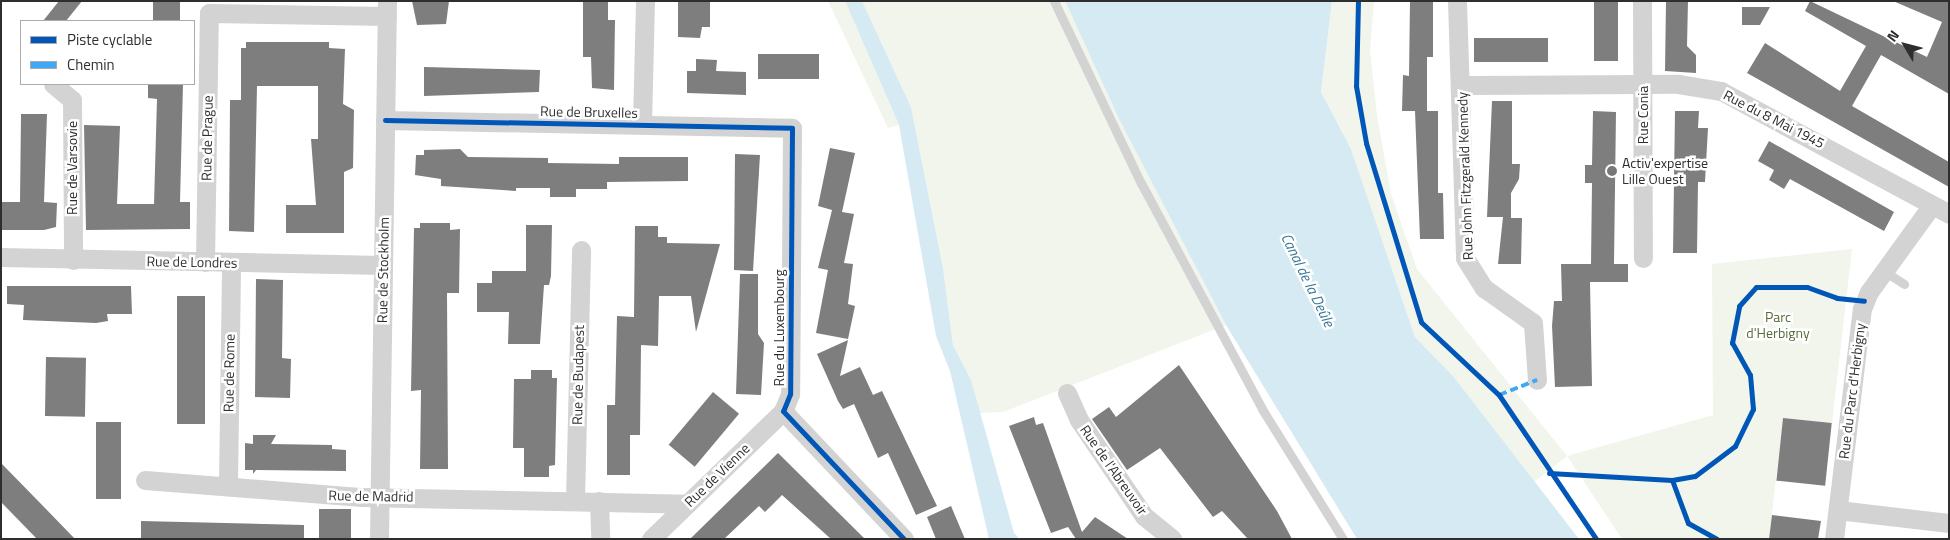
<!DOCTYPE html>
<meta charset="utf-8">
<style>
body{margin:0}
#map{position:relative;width:1950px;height:540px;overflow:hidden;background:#fff;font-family:"Titillium Web",sans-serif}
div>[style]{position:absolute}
.green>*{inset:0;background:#f1f5eb}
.water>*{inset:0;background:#d6eaf3}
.building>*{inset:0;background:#7e7e7e;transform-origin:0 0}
.service>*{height:9px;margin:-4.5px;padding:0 4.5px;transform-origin:4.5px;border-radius:4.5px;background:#d3d3d3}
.minor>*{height:19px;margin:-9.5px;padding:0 9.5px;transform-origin:9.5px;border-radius:9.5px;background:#d3d3d3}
.quiet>*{height:4px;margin-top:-2px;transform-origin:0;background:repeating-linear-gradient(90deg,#3fa9f5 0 8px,transparent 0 12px)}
.cycleway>*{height:5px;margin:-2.5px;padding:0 2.5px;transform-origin:2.5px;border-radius:2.5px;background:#0057b8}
.dots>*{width:14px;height:14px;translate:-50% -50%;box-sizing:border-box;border:2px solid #fff;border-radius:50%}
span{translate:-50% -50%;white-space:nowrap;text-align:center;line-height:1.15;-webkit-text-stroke:5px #fff;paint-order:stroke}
.street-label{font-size:14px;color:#2e2e2e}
.poi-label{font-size:14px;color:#2e2e2e}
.left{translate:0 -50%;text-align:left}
.park-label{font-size:14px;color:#546d37}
.water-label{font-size:15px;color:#347797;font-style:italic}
.frame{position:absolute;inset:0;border:2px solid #2e2e2e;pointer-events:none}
.legend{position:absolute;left:20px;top:20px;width:175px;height:65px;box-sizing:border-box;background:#fff;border:1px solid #ababab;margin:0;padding:6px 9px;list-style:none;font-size:15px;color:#2e2e2e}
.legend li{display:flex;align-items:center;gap:10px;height:25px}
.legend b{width:25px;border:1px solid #ababab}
.north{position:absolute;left:1880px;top:20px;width:50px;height:50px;-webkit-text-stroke:4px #fff;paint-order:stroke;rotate:307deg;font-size:14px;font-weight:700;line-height:20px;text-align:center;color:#2e2e2e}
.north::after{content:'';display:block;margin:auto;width:18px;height:22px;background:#2e2e2e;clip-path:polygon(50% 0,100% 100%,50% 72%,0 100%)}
</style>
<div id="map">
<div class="green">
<div style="clip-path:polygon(828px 1px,845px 1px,899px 125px,888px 128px)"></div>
<div style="clip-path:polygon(862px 1px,1065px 1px,1119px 119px,1226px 325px,1003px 412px,979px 413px,971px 380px,953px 345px,943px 268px,911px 107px)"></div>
<div style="clip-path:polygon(1332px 1px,1374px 1px,1370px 50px,1377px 116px,1391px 194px,1417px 269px,1567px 456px,1713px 415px,1712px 264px,1852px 249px,1832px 423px,1783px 418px,1769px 539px,1622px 539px,1567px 456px,1534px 482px,1453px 376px,1415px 337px,1351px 149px,1321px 92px)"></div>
</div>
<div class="water">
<div style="clip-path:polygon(845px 1px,862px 1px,911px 107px,943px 268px,953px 345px,971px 380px,1014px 533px,1020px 539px,989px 539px,950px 371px,936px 336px,899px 125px)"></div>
<div style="clip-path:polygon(1065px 1px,1332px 1px,1321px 92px,1351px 149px,1415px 337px,1453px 376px,1579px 539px,1357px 539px,1226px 325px,1119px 119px)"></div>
</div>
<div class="building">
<div style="clip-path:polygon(59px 1px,82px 1px,66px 21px,43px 21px)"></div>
<div style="left:153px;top:1px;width:27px;height:20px"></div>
<div style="clip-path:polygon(412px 1px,449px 1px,446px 24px,417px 25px)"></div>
<div style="clip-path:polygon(583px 1px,608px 1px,608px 20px,615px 20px,614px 90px,592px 88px,591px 57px,583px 57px)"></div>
<div style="clip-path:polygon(678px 1px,710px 1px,710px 27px,702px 27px,700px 38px,678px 37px)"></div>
<div style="clip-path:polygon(1410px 1px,1433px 1px,1433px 57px,1427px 57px,1427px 111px,1438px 111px,1438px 193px,1443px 193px,1444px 239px,1420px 239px,1415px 111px,1402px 111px,1403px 75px,1409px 76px)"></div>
<div style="left:1594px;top:1px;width:24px;height:60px"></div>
<div style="clip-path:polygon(1666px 1px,1688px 1px,1687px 46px,1696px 55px,1696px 73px,1665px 71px)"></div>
<div style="clip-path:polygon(1810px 1px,1927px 57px,1942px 22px,1893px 1px,1949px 1px,1949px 94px,1881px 55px,1852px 106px,1949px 162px,1949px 187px,1747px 73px,1765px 43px,1840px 91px,1866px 46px,1805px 11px)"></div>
<div style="clip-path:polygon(1742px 7px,1770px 7px,1760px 25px,1742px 25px)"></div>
<div style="left:1548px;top:38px;width:24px;height:74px;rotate:90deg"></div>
<div style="clip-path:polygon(246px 42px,329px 42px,329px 48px,345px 49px,343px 104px,354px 110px,353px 168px,344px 172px,344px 233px,286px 233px,286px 205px,316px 205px,311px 139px,318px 139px,318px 86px,257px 86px,254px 232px,229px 231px,230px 100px,241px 100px,241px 48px,246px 48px)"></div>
<div style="left:758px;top:54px;width:61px;height:25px"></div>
<div style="clip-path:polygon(696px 59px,717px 60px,716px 71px,746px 72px,746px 95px,687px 93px,687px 71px,696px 71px)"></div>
<div style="clip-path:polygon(424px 67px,540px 70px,539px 92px,424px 96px)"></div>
<div style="clip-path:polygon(148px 84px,183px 84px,180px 202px,190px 202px,190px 229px,86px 230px,84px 125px,120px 126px,117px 204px,154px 204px,157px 99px,148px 98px)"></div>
<div style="clip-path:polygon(1492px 101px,1512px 101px,1512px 164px,1520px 164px,1519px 179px,1511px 193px,1511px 218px,1522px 218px,1521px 264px,1498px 264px,1503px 217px,1487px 217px)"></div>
<div style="clip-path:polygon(1593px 111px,1616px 112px,1614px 264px,1628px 264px,1628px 282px,1590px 282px,1592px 386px,1555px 387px,1552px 326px,1554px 301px,1562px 301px,1561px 264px,1591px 264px,1592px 183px,1585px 183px,1585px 165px,1592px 165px)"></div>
<div style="clip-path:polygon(1675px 111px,1699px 111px,1698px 128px,1708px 128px,1705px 182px,1698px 182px,1697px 253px,1673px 253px)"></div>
<div style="clip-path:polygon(21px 114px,47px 114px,44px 202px,57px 203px,56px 227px,44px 230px,1px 230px,1px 202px,20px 202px)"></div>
<div style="clip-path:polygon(1769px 141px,1894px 212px,1884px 231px,1790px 179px,1784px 189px,1769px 180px,1774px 170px,1758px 161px)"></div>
<div style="clip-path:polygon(830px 148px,855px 153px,842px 212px,854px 214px,844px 263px,853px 264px,848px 304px,855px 306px,848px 339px,816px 333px,828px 270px,818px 268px,832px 210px,818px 206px)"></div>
<div style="clip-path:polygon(460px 149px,468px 157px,548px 158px,548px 163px,619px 164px,619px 157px,688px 157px,688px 181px,607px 182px,607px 189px,576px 189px,576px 197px,550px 197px,550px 188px,516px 188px,516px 191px,441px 186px,441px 179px,415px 175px,416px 155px,424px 155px,424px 150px)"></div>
<div style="clip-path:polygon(735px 154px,760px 155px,753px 271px,734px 270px)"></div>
<div style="clip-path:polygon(420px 223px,450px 223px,450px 230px,460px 229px,459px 293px,447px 293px,448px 469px,420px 469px,421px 390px,411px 391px,414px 228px,420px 228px)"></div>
<div style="clip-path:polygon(526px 225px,552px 225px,551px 276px,549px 285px,544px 285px,540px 344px,508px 344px,509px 312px,477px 312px,477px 283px,492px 283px,492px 271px,526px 271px)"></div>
<div style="clip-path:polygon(635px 226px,658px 226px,658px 237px,667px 237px,667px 243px,720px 244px,696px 332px,691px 296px,659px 296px,658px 346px,641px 345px,640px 435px,630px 435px,630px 475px,607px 475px,607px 405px,615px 405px,617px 316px,634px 317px)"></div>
<div style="clip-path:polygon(740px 274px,758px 274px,758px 334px,764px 343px,761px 395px,736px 394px)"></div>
<div style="clip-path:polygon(256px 279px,283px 280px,282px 358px,291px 359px,290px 398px,255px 397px)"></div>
<div style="clip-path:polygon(7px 286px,131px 286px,132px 314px,107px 314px,108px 321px,96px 323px,23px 320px,24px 305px,7px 304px)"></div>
<div style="left:177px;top:296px;width:28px;height:128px"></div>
<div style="clip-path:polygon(848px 340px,840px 376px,860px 367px,873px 395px,882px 391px,937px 506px,916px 515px,888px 453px,878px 458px,854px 404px,843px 409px,838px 401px,817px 354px)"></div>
<div style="left:46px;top:357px;width:40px;height:59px;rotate:1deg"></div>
<div style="clip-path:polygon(1179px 365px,1277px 511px,1292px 539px,1248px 539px,1222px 511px,1213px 517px,1160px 448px,1127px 470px,1092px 419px,1109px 407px,1116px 417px)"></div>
<div style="clip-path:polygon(531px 370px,552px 370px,552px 378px,557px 378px,555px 465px,549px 466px,549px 477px,524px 477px,524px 448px,513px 448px,514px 379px,531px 379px)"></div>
<div style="left:713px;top:392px;width:34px;height:69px;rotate:40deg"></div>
<div style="clip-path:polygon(1034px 417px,1036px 425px,1043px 423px,1082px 532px,1095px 517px,1128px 539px,1076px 539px,1068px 527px,1051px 533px,1009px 426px)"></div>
<div style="left:1783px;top:418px;width:49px;height:63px;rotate:6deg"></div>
<div style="left:96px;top:422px;width:25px;height:77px"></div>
<div style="clip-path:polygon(253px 435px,276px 435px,271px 444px,332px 445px,332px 449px,346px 450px,346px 471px,256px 470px,253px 474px,253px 470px,245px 470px,245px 443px,253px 444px)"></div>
<div style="clip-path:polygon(778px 453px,865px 539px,831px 539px,782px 495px,765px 512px,759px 506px,724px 539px,690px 539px)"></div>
<div style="clip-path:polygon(1px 463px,44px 507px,75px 539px,37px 539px,1px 502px)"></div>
<div style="clip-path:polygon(951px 506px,965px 539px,936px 539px,927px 517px)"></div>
<div style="left:319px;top:509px;width:32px;height:30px"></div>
<div style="clip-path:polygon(1772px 515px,1821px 521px,1818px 539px,1769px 539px)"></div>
<div style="clip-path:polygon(141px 521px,304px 525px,304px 539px,141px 539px)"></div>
</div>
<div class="service">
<div style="left:1054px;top:1px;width:202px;rotate:64.5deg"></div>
<div style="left:1141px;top:183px;width:256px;rotate:61.8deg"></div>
<div style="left:1262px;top:409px;width:153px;rotate:58.1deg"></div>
<div style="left:1884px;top:271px;width:24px;rotate:33deg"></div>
</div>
<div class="minor">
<div style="left:1457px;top:1px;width:257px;rotate:88.2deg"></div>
<div style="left:1465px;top:258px;width:36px;rotate:58deg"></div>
<div style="left:1484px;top:288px;width:60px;rotate:35.5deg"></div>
<div style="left:1533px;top:323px;width:57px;rotate:86deg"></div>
<div style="left:1642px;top:1px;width:257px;rotate:89.8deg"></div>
<div style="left:53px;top:84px;width:25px;rotate:40deg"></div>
<div style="left:72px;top:100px;width:160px;rotate:89.6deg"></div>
<div style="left:1463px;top:85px;width:215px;rotate:-0.3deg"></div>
<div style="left:1678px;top:84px;width:44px;rotate:9.2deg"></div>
<div style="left:1721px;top:91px;width:259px;rotate:28.3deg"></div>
<div style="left:385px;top:120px;width:407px;rotate:1.1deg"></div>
<div style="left:792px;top:128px;width:266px;rotate:90.4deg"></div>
<div style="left:790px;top:394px;width:18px;rotate:112deg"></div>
<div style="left:783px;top:411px;width:176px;rotate:46.6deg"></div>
<div style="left:642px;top:124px;width:123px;rotate:-88.6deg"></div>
<div style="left:1px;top:257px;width:382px;rotate:1.2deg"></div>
<div style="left:205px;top:262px;width:249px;rotate:-89.1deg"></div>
<div style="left:209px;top:13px;width:178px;rotate:1deg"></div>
<div style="left:1067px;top:393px;width:30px;rotate:66deg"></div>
<div style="left:1079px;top:420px;width:116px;rotate:55.9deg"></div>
<div style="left:1144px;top:516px;width:36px;rotate:39deg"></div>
<div style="left:145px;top:480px;width:218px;rotate:4.5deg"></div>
<div style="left:362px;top:497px;width:325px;rotate:1.2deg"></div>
<div style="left:228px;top:484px;width:222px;rotate:-89.2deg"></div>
<div style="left:575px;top:500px;width:250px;rotate:-88.6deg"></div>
<div style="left:599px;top:501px;width:38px;rotate:88deg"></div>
<div style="left:1838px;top:510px;width:112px;rotate:6.7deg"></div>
<div style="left:379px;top:539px;width:538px;rotate:-89.15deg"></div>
<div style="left:651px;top:539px;width:184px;rotate:-44.1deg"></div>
<div style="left:1834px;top:539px;width:232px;rotate:-83.1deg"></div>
<div style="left:1862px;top:309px;width:18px;rotate:-68deg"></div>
<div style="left:1869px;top:292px;width:107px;rotate:-54.1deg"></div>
</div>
<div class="quiet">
<div style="left:1499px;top:395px;width:41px;rotate:-21.5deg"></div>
</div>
<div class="cycleway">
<div style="left:1358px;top:1px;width:85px;rotate:91.3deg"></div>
<div style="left:1356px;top:86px;width:58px;rotate:80deg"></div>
<div style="left:1366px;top:143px;width:187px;rotate:72.9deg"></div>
<div style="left:1421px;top:322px;width:107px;rotate:43.1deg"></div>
<div style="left:1499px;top:395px;width:174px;rotate:56deg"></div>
<div style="left:385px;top:120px;width:407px;rotate:1.1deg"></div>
<div style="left:792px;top:128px;width:266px;rotate:90.4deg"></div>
<div style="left:790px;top:394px;width:18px;rotate:112deg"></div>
<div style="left:783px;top:411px;width:176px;rotate:46.6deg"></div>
<div style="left:1549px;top:473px;width:123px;rotate:3.3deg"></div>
<div style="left:1672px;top:480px;width:46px;rotate:69.6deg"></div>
<div style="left:1688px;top:523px;width:33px;rotate:29deg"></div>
<div style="left:1672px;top:480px;width:23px;rotate:-10deg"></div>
<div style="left:1695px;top:476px;width:50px;rotate:-36.9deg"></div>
<div style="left:1735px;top:446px;width:41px;rotate:-64.1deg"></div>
<div style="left:1753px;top:409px;width:34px;rotate:-95deg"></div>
<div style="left:1750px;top:375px;width:37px;rotate:-119deg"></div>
<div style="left:1732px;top:343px;width:38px;rotate:-79deg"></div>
<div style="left:1739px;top:306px;width:25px;rotate:-48deg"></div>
<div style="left:1756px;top:287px;width:51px"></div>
<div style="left:1807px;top:287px;width:32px;rotate:20deg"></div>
<div style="left:1837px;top:298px;width:27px;rotate:6deg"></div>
</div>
<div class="dots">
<div style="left:1612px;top:171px;background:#777"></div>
</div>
<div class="street-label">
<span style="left:589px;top:112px;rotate:1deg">Rue de Bruxelles</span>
<span style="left:1643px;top:115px;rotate:-90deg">Rue Conia</span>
<span style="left:1774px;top:119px;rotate:27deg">Rue du 8 Mai 1945</span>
<span style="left:207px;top:138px;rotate:-89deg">Rue de Prague</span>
<span style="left:72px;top:168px;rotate:-90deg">Rue de Varsovie</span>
<span style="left:1465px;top:176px;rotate:-92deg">Rue John Fitzgerald Kennedy</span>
<span style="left:192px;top:262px;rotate:1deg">Rue de Londres</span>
<span style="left:383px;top:270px;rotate:-89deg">Rue de Stockholm</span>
<span style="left:779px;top:328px;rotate:-90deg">Rue du Luxembourg</span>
<span style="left:229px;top:373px;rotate:-89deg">Rue de Rome</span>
<span style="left:578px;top:375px;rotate:-89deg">Rue de Budapest</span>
<span style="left:1852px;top:391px;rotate:-83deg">Rue du Parc d'Herbigny</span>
<span style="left:1114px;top:470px;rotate:55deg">Rue de l'Abreuvoir</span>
<span style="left:717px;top:475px;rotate:-44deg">Rue de Vienne</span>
<span style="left:371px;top:496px;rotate:1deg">Rue de Madrid</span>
</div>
<div class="poi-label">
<span class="left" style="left:1622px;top:171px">Activ'expertise<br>Lille Ouest</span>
</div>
<div class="park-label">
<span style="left:1778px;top:325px">Parc<br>d'Herbigny</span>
</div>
<div class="water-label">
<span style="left:1308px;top:280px;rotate:64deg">Canal de la Deûle</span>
</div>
<div class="frame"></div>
<ul class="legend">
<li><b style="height:6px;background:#0057b8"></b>Piste cyclable</li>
<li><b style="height:6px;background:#3fa9f5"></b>Chemin</li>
</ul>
<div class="north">N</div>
</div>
